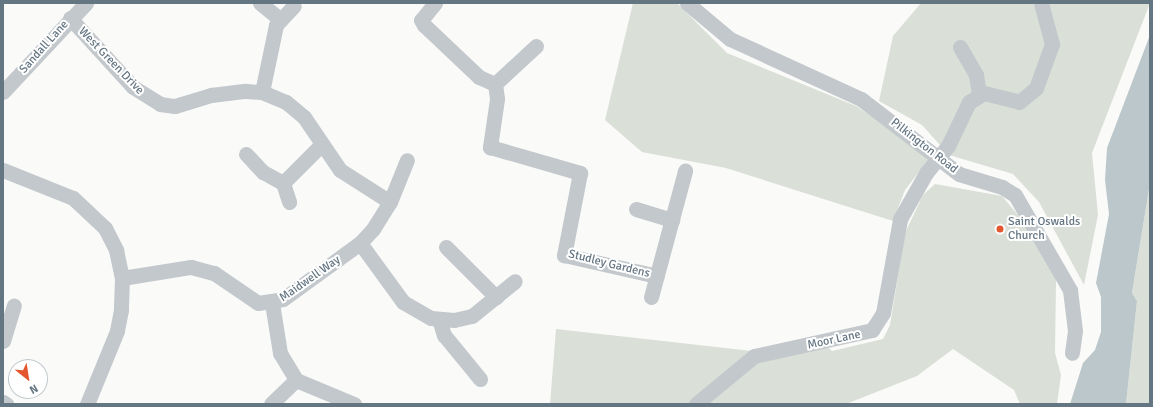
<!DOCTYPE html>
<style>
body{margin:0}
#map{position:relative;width:1153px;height:407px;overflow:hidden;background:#fafaf8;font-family:Signika,sans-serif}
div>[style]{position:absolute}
.green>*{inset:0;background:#dadfd7}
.water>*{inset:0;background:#bbc7cb}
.minor>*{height:15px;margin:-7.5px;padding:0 7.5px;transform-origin:7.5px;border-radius:7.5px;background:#c3c8cc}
.dots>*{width:11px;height:11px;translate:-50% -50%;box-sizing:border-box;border:2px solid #fff;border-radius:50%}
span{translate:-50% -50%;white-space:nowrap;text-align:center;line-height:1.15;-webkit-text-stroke:4px #fff;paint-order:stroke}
.street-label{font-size:12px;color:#657683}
.poi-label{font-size:12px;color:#657683}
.left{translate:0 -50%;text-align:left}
.frame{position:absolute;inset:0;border:4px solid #657683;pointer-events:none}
.north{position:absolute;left:8px;top:359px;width:40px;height:40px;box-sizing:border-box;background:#fff;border:1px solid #c1c8cd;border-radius:50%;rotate:150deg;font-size:11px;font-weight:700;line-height:16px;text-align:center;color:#657683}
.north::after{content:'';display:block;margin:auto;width:14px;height:18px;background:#e4572e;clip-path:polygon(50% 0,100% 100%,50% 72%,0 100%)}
</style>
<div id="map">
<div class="green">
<div style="clip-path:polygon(633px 3px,677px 3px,727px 53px,856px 106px,920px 149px,928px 160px,905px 190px,893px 221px,726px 168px,642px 152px,605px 120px)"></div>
<div style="clip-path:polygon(921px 3px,1150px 3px,1092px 153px,1098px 215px,1084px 285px,1039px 202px,1013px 174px,949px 155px,922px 125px,879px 101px,893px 36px)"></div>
<div style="clip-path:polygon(1150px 183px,1150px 404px,1126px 404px,1137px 301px,1132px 293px)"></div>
<div style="clip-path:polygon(935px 184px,1002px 196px,1029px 228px,1056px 280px,1055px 353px,1061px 375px,1057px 404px,1020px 404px,1014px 390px,953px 349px,917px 376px,846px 404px,550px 404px,556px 329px,752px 351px,819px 339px,832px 351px,883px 339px,890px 325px,905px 233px,923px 195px)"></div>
</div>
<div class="water">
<div style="clip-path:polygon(1150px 35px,1150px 183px,1132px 293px,1137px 301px,1126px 404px,1070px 404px,1083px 363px,1095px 350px,1101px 332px,1101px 297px,1096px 283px,1109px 214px,1105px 180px,1107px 148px)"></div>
</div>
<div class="minor">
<div style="left:260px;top:3px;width:26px;rotate:39deg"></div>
<div style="left:435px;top:3px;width:22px;rotate:129deg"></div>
<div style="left:421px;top:20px;width:6px;rotate:59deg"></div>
<div style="left:424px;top:25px;width:76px;rotate:43.4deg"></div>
<div style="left:479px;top:77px;width:17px;rotate:24deg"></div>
<div style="left:687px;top:3px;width:56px;rotate:39.9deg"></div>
<div style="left:730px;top:39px;width:144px;rotate:24.6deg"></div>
<div style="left:861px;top:99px;width:123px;rotate:37.4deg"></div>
<div style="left:959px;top:174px;width:45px;rotate:16.8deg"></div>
<div style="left:1002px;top:187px;width:15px;rotate:32deg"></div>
<div style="left:1015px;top:195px;width:110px;rotate:59.9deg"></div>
<div style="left:1070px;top:290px;width:41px;rotate:83deg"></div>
<div style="left:1075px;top:331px;width:22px;rotate:98deg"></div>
<div style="left:70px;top:18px;width:93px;rotate:47.6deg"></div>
<div style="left:133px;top:87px;width:32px;rotate:32deg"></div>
<div style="left:160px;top:104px;width:15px;rotate:8deg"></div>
<div style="left:175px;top:106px;width:38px;rotate:-17deg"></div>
<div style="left:211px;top:95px;width:35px;rotate:-7deg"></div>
<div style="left:246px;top:91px;width:16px;rotate:4deg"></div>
<div style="left:262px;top:92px;width:26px;rotate:23deg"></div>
<div style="left:286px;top:102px;width:23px;rotate:40deg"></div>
<div style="left:304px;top:117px;width:64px;rotate:55.8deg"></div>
<div style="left:340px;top:170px;width:59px;rotate:32.6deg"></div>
<div style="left:536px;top:46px;width:56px;rotate:137.2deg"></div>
<div style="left:495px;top:84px;width:15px;rotate:82deg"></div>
<div style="left:497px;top:99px;width:49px;rotate:98.3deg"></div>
<div style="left:490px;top:147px;width:94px;rotate:16.1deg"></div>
<div style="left:580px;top:173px;width:84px;rotate:101deg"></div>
<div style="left:564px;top:255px;width:95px;rotate:12.7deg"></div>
<div style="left:960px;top:47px;width:32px;rotate:60deg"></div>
<div style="left:976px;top:75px;width:18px;rotate:81deg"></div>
<div style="left:3px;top:92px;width:122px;rotate:-47deg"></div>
<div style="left:262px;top:92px;width:68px;rotate:-78.2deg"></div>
<div style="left:276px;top:25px;width:26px;rotate:-47deg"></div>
<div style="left:246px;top:154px;width:25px;rotate:47deg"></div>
<div style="left:263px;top:172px;width:23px;rotate:29deg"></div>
<div style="left:283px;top:183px;width:20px;rotate:72deg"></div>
<div style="left:3px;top:170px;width:75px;rotate:21.8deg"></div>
<div style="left:73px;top:198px;width:44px;rotate:43.2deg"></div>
<div style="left:105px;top:228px;width:25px;rotate:63deg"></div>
<div style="left:116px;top:250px;width:29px;rotate:78deg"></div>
<div style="left:122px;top:278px;width:32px;rotate:92deg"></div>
<div style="left:121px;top:310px;width:21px;rotate:101deg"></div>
<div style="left:117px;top:331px;width:79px;rotate:112.3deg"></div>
<div style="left:283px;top:183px;width:55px;rotate:-45deg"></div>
<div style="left:636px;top:209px;width:38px;rotate:17deg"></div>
<div style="left:360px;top:243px;width:73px;rotate:53.9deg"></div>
<div style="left:403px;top:302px;width:32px;rotate:30deg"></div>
<div style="left:431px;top:318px;width:23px;rotate:5deg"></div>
<div style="left:454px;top:320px;width:18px;rotate:-13deg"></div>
<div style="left:472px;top:316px;width:55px;rotate:-39.1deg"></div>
<div style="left:446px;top:247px;width:71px;rotate:45deg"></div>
<div style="left:122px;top:278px;width:70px;rotate:-9.1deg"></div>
<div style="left:191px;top:267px;width:24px;rotate:15deg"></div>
<div style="left:214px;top:273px;width:53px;rotate:34.3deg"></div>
<div style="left:258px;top:303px;width:25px;rotate:-9deg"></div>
<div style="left:283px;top:299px;width:95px;rotate:-36deg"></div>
<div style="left:360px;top:243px;width:19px;rotate:-47deg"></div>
<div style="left:373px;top:229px;width:32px;rotate:-58deg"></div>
<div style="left:390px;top:202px;width:45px;rotate:-68deg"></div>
<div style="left:651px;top:297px;width:131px;rotate:-74.9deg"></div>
<div style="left:272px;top:303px;width:51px;rotate:80.9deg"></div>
<div style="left:280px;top:353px;width:31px;rotate:59deg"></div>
<div style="left:296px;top:380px;width:63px;rotate:22.5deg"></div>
<div style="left:439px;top:319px;width:17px;rotate:73deg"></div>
<div style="left:444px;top:335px;width:57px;rotate:50.7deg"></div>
<div style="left:3px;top:341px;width:37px;rotate:-73deg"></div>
<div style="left:3px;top:402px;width:4px;rotate:34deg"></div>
<div style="left:271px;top:404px;width:35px;rotate:-44deg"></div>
<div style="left:696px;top:404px;width:75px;rotate:-39.6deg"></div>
<div style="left:754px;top:356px;width:121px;rotate:-12.4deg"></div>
<div style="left:872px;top:330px;width:20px;rotate:-57deg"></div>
<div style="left:883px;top:313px;width:96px;rotate:-79.7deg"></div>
<div style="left:900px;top:219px;width:53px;rotate:-60.5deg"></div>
<div style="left:926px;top:173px;width:35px;rotate:-51deg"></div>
<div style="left:948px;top:146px;width:49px;rotate:-64.5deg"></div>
<div style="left:969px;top:102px;width:17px;rotate:-31deg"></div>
<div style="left:984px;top:93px;width:36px;rotate:14deg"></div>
<div style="left:1019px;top:102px;width:22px;rotate:-39deg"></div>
<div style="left:1036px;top:88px;width:47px;rotate:-70deg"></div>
<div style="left:1052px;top:44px;width:42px;rotate:-105deg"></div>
</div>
<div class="dots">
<div style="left:1000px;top:229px;background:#e4572e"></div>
</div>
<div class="street-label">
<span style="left:44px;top:47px;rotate:-48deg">Sandall Lane</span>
<span style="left:111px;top:61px;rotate:46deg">West Green Drive</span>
<span style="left:924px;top:146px;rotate:38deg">Pilkington Road</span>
<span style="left:609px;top:264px;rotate:14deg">Studley Gardens</span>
<span style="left:310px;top:279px;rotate:-35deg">Maidwell Way</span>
<span style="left:834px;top:340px;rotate:-12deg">Moor Lane</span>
</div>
<div class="poi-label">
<span class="left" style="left:1008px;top:229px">Saint Oswalds<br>Church</span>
</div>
<div class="frame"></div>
<div class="north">N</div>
</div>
